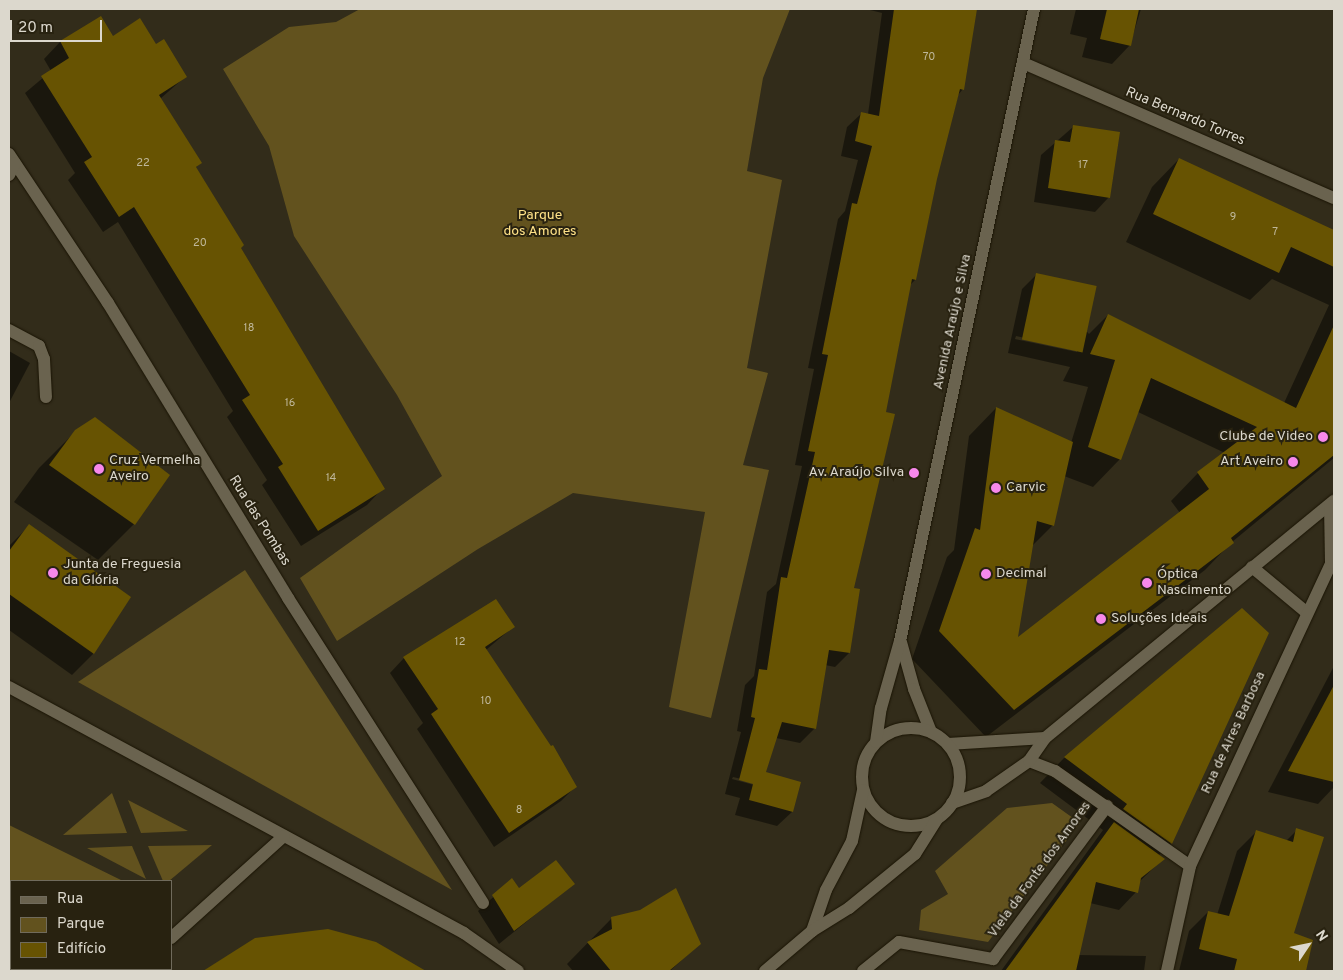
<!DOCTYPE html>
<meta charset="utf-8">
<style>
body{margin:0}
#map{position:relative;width:1343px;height:980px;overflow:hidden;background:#322c1a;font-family:Overpass,sans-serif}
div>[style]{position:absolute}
.green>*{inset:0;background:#62521e}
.shadow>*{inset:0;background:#0007}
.building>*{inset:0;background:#675302;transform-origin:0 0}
.roads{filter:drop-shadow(0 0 1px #1a1404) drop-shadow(0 0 1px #1a1404)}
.lane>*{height:12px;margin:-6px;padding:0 6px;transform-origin:6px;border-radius:6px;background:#6a634f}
.street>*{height:12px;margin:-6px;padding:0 6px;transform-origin:6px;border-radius:6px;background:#6a634f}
.secondary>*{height:12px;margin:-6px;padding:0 6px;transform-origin:6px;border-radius:6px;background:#6a634f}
.secondary>.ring{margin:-6px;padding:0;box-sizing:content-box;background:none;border:12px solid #6a634f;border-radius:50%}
.dots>*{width:14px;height:14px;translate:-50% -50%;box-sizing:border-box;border:2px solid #282210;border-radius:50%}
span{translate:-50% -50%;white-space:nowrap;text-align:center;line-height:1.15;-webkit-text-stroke:4px #282210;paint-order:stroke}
.number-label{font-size:11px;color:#bfb79a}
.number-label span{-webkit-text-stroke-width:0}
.street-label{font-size:14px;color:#dcd8cd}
.park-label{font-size:14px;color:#fee187}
.poi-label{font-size:14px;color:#dcd8cd}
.right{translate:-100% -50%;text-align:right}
.left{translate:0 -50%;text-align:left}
.frame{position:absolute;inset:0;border:10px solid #dcd8cd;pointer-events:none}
.legend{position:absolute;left:10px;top:880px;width:162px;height:90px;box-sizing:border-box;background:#282210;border:1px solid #706b5c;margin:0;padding:6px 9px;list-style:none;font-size:15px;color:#dcd8cd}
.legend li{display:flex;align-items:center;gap:10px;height:25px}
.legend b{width:25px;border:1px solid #706b5c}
.north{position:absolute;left:1283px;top:920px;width:50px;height:50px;-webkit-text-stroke:4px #282210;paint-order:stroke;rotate:56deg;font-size:14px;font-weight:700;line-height:20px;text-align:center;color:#dcd8cd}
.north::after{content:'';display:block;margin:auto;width:18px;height:22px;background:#dcd8cd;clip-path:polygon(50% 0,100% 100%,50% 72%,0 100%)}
.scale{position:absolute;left:10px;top:20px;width:92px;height:22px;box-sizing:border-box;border:2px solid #dcd8cd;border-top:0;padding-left:6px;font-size:15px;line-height:18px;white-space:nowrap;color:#dcd8cd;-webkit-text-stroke:4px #282210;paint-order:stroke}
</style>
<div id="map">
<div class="green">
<div style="clip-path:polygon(360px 9px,790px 9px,763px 78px,747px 171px,782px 180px,747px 368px,768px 373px,743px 465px,769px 470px,711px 718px,669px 707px,705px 512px,573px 493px,478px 549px,337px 641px,300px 578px,442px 476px,397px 395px,294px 236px,269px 146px,223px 69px,289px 27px,336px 22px)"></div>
<div style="clip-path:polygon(245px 570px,452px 890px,78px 682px)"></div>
<div style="clip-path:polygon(112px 793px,127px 833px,63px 835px)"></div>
<div style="clip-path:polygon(128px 800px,188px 831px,141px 833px)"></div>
<div style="clip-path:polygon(1052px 803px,1080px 823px,988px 942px,919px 930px,921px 910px,948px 894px,935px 871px,1007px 808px)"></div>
<div style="clip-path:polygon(9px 825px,123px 881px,11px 881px,11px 969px,89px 969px,86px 971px,9px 971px)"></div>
<div style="clip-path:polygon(212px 845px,169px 881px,163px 881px,148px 846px)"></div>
<div style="clip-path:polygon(132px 846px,146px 879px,87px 848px)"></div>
</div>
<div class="shadow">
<div style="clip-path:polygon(evenodd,866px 9px,976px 9px,963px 89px,958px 95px,936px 178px,915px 280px,909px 286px,852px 589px,849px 653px,835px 667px,825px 665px,815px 728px,800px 743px,776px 738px,765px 773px,800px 783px,792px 812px,777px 826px,735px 815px,740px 798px,725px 794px,741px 732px,737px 731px,745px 685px,754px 676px,767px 592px,776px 584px,802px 466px,795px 465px,814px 369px,808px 368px,838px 219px,845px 211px,858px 160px,841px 156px,847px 127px,862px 113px,868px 114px,882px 13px,866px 9px,733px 777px,754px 782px,754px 785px,732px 779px,733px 777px)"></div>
<div style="clip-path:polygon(1076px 9px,1141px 9px,1130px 45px,1112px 64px,1082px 57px,1087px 38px,1070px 34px)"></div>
<div style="clip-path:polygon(100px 18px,112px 37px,156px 46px,185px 77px,160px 99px,201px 163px,195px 168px,240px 249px,383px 488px,367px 505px,301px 546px,262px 485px,267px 480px,227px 417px,233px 411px,118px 222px,103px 232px,68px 180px,75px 173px,25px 93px,51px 71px,44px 59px,60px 42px)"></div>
<div style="clip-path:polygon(1073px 127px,1109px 197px,1095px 212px,1034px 202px,1041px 155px)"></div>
<div style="clip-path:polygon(evenodd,1179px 159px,1334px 232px,1334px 458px,1232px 542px,1205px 570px,986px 737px,912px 659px,947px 557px,954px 550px,969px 436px,996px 408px,1071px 443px,1088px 387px,1063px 381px,1070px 367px,1008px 353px,1022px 289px,1036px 275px,1089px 334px,1108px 315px,1284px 403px,1329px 305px,1272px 279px,1250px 300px,1126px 242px,1152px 187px,1179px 159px,1016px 336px,1077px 350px,1077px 352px,1015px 339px,1016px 336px,1179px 159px,1138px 412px,1225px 453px,1198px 473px,1171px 501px,1180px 513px,1017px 639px,1031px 547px,1053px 525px,1064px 476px,1093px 487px,1120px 459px,1138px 412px)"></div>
<div style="clip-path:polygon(9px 351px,30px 363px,9px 403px)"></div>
<div style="clip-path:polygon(76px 431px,134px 524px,98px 560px,14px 502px,39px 468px)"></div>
<div style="clip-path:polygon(29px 526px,129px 597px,93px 654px,72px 675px,9px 630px,9px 546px)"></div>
<div style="clip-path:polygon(496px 600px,513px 627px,486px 650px,576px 786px,561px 801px,494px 847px,417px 729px,423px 723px,390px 673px,404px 658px)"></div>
<div style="clip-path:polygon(1242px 610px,1171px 843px,1159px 855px,1163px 859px,1139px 882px,1136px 892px,1119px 910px,1090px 903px,1078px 955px,1146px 956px,1144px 971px,1001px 971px,1103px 830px,1040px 783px,1064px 758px)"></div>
<div style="clip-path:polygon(1334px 666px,1334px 787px,1318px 804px,1268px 792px)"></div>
<div style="clip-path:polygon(1297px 830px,1293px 933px,1312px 941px,1305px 971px,1179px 971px,1189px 931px,1208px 912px,1217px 915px,1237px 851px,1256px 832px,1286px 841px)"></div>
<div style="clip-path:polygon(512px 880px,518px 889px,573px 884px,499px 944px,478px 911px)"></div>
<div style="clip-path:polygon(612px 918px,699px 944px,670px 971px,573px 971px,567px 964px)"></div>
<div style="clip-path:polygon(376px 943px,423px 971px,208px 971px,214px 966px)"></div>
</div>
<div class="building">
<div style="clip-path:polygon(894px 9px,977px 9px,964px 90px,960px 89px,937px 179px,916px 280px,912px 279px,886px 412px,895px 414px,854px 588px,860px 589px,850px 653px,829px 650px,816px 729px,782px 722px,766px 772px,801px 782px,793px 812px,749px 800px,753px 784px,739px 780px,755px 718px,751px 717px,759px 669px,767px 670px,781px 577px,787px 578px,815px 452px,808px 451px,828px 355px,822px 354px,852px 203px,857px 204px,872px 146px,855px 141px,861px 112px,879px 116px)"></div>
<div style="clip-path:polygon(1107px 9px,1139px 9px,1131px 46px,1100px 39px)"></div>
<div style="clip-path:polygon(101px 16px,113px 36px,140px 18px,156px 44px,164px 39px,187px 77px,159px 95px,202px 163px,196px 167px,244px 245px,241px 248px,385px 489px,318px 531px,278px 467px,283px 464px,242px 400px,250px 395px,134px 207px,119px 217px,84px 162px,92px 157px,41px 76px,69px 58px,60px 41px)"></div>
<div style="clip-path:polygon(1073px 125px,1120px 132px,1110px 198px,1048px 188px,1055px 140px,1070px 142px)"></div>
<div style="clip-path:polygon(1179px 158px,1334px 230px,1334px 267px,1291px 247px,1279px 273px,1153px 214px)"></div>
<div style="left:1036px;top:273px;width:62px;height:68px;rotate:12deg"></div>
<div style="clip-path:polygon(1108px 314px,1296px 408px,1334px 325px,1334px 455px,1231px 538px,1234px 543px,1014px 710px,939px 631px,975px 528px,980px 530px,996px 407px,1073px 442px,1054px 526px,1037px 521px,1018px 637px,1209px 489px,1197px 472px,1257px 427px,1151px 378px,1121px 460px,1088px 447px,1115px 360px,1090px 354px)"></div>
<div style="clip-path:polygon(95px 417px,170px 475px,135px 525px,49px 465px,75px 430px)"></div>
<div style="clip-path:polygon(29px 524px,131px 597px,94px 654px,9px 594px,9px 551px)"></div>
<div style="clip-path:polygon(496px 599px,515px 627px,485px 647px,551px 746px,553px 745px,577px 787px,509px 833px,431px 714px,438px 709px,403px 657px)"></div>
<div style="clip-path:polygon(1242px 608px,1269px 633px,1172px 844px,1123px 809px,1127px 804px,1064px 757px)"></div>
<div style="clip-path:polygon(1334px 685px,1334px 782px,1288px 771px)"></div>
<div style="clip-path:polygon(1114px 822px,1165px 859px,1141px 878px,1138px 893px,1096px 882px,1076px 971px,1005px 971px)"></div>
<div style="clip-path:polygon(1296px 828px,1324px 837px,1294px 933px,1313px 940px,1306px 971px,1234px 971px,1237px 959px,1199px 949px,1208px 911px,1229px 916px,1256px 830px,1293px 842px)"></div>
<div style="clip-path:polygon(556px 860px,575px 884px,514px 931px,492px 895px,512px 878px,519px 888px)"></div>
<div style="clip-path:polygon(676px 888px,701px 944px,669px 971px,611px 971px,587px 942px,612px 929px,611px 917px,640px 910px)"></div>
<div style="clip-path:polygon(328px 929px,376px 942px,426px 971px,203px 971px,255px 938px)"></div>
</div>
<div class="roads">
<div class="lane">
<div style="left:9px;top:330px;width:34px;rotate:28deg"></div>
<div style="left:39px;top:346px;width:14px;rotate:69deg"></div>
<div style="left:44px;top:359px;width:38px;rotate:87deg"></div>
</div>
<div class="street">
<div style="left:1023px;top:63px;width:339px;rotate:23.5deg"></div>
<div style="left:9px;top:154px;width:179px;rotate:56.4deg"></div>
<div style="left:108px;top:303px;width:346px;rotate:58.6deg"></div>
<div style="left:288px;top:598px;width:362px;rotate:57.4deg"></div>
<div style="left:9px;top:175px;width:13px;rotate:-63deg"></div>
<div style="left:1252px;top:567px;width:70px;rotate:39.8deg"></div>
<div style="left:9px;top:687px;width:517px;rotate:28.4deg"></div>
<div style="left:464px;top:933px;width:66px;rotate:35.1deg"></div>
<div style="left:948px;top:744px;width:97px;rotate:-3.5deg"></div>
<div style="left:1029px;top:761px;width:28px;rotate:21deg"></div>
<div style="left:1055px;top:771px;width:165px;rotate:35.1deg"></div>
<div style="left:952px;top:803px;width:36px;rotate:-19deg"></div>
<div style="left:986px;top:791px;width:52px;rotate:-34.9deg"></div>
<div style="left:1029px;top:761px;width:28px;rotate:-55deg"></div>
<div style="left:1045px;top:738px;width:374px;rotate:-39.4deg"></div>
<div style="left:171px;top:938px;width:152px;rotate:-42.1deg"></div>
<div style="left:133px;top:971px;width:4px;rotate:-34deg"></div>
<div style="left:863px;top:971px;width:46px;rotate:-38.9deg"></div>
<div style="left:899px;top:942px;width:96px;rotate:10.3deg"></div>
<div style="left:993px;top:959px;width:191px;rotate:-53.3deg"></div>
<div style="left:1167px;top:971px;width:107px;rotate:-77.6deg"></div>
<div style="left:1190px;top:866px;width:334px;rotate:-65deg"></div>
<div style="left:1331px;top:563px;width:58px;rotate:-91deg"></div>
</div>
<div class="secondary">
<div style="left:901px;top:642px;width:49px;rotate:74.5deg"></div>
<div style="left:914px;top:689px;width:46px;rotate:68.4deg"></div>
<div class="ring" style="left:862px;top:728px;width:86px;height:86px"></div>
<div style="left:876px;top:742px;width:34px;rotate:-82deg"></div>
<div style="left:881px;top:708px;width:70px;rotate:-74.2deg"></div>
<div style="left:900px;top:641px;width:646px;rotate:-78.03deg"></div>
<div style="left:812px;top:931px;width:43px;rotate:-71.1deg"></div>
<div style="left:826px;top:890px;width:55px;rotate:-62deg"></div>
<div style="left:852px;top:841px;width:52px;rotate:-77.8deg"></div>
<div style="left:765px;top:971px;width:62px;rotate:-40.4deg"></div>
<div style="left:812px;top:931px;width:44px;rotate:-31.9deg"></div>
<div style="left:849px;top:908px;width:85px;rotate:-39.3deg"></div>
<div style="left:915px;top:854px;width:41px;rotate:-57.8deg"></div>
</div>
</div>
<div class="dots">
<div style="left:1323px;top:437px;background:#f788eb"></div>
<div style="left:1293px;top:462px;background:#f788eb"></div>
<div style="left:99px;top:469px;background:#f788eb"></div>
<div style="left:914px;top:473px;background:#f788eb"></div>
<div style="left:996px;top:488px;background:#f788eb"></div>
<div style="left:53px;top:573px;background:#f788eb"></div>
<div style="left:986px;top:574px;background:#f788eb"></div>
<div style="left:1147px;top:583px;background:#f788eb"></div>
<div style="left:1101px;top:619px;background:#f788eb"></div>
</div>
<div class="number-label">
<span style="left:929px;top:57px">70</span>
<span style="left:143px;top:163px">22</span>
<span style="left:1083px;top:165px">17</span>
<span style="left:1233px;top:217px">9</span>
<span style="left:1275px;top:232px">7</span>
<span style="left:200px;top:243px">20</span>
<span style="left:249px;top:328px">18</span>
<span style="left:290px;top:403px">16</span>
<span style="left:331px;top:478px">14</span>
<span style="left:460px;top:642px">12</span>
<span style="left:486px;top:701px">10</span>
<span style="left:519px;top:810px">8</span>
</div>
<div class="street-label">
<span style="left:1185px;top:117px;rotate:23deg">Rua Bernardo Torres</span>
<span style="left:953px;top:322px;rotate:-78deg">Avenida Araújo e Silva</span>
<span style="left:259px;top:521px;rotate:58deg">Rua das Pombas</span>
<span style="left:1234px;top:733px;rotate:-65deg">Rua de Aires Barbosa</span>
<span style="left:1040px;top:870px;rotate:-54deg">Viela da Fonte dos Amores</span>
</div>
<div class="park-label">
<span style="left:540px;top:224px">Parque<br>dos Amores</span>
</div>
<div class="poi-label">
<span class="right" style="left:1313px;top:437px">Clube de Video</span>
<span class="left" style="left:109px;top:469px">Cruz Vermelha<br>Aveiro</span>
<span class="right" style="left:1283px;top:462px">Art Aveiro</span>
<span class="right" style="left:904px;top:473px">Av. Araújo Silva</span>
<span class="left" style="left:1006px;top:488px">Carvic</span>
<span class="left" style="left:63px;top:573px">Junta de Freguesia<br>da Glória</span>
<span class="left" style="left:996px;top:574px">Decimal</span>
<span class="left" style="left:1157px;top:583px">Óptica<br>Nascimento</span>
<span class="left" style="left:1111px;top:619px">Soluções Ideais</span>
</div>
<div class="frame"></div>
<ul class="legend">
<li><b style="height:6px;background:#6a634f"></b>Rua</li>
<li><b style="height:14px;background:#62521e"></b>Parque</li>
<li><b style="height:14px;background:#675302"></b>Edifício</li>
</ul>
<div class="north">N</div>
<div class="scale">20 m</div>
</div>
